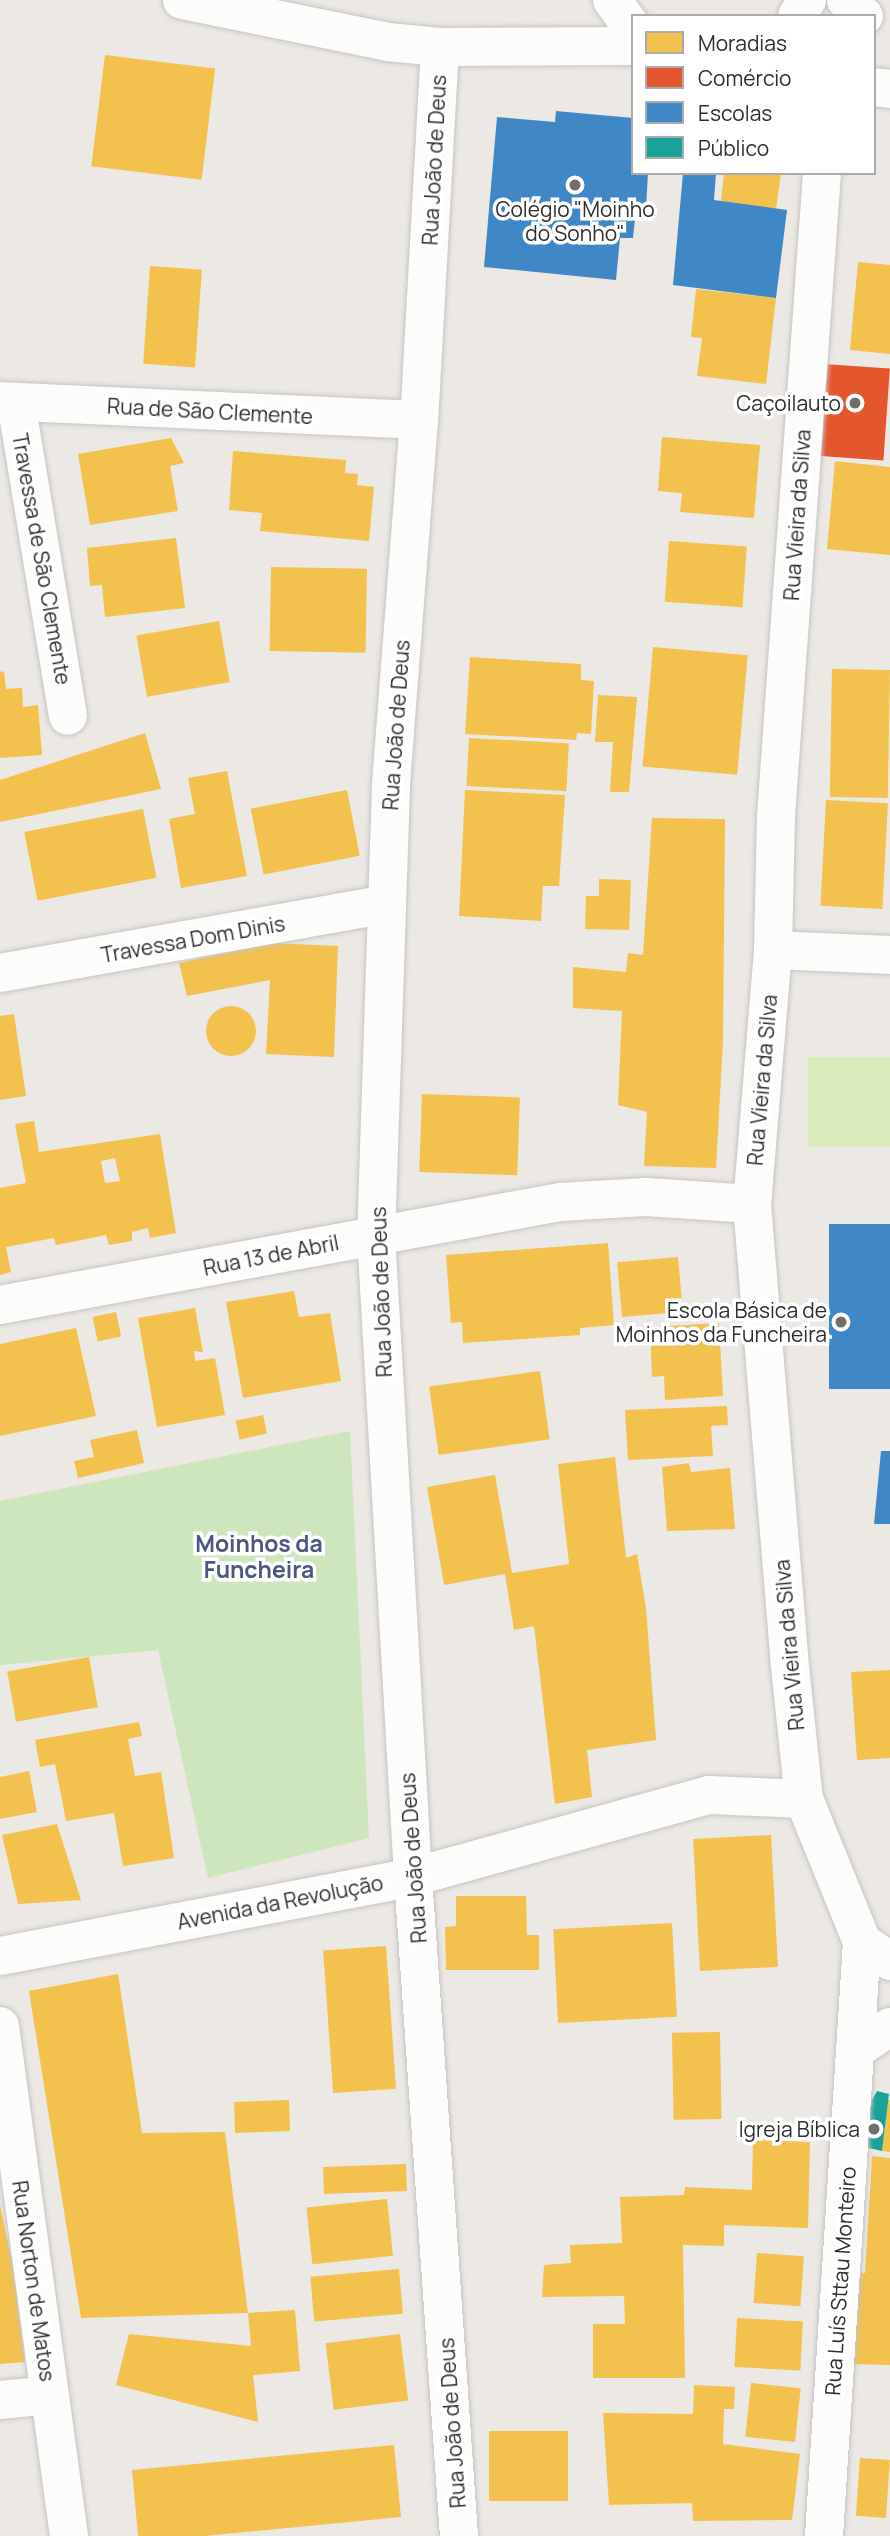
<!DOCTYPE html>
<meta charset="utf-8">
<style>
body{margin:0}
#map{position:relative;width:890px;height:2536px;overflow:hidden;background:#ece8e4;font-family:Manrope,sans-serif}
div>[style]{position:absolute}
.green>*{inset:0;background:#cee6be}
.pitch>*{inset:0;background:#d9eabb;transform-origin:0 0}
.homes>*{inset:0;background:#f2c14e;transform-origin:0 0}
.round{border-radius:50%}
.shops>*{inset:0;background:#e4572e;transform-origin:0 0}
.schools>*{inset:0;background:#3f88c5;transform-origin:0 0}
.public>*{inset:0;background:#17a398}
.roads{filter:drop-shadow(0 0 2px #c5c4c5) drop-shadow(0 0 2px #c5c4c5)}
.street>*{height:38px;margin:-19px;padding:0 19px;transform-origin:19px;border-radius:19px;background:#fcfcfb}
.secondary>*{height:38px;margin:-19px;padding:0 19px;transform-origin:19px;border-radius:19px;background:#fcfcfb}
.dots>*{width:19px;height:19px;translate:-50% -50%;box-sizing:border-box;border:4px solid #fff;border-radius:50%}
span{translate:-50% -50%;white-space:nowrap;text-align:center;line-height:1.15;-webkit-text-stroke:7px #fff;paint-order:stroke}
.street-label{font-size:21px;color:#2e2e2e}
.poi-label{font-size:21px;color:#2e2e2e}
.right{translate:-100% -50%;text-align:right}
.neighbourhood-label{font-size:23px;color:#4d5680;font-weight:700}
.legend{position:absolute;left:631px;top:14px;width:245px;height:161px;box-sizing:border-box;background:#fff;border:2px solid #ababab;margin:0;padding:9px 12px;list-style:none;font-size:21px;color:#2e2e2e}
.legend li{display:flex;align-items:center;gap:14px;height:35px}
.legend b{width:35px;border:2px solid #ababab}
</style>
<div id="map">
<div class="green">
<div style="clip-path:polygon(350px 1431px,369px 1838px,208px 1878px,158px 1650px,0 1665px,0 1501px)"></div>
</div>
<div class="pitch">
<div style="left:808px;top:1057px;width:82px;height:90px"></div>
</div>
<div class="homes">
<div style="left:105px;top:55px;width:111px;height:112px;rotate:7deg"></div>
<div style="clip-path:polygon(724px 173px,781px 173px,776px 209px,721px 202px)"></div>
<div style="clip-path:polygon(858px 262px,890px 265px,890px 354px,850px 350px)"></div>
<div style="left:150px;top:266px;width:52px;height:98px;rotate:4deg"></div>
<div style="clip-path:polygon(696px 289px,776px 298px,766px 384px,697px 376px,702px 338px,691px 337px)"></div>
<div style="clip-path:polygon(662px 437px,760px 445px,754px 518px,680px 512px,682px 493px,658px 491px)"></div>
<div style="clip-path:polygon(171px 438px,184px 463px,170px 466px,178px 511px,90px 525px,78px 454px)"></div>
<div style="clip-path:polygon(233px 451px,346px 460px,345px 473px,358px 474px,357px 485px,374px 487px,369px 541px,260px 531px,262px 513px,229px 510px)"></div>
<div style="clip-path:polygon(835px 461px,890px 467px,890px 555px,827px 549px)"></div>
<div style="clip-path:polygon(176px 538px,185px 608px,105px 617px,102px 585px,90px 586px,87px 548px)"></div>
<div style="left:669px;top:541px;width:78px;height:61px;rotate:4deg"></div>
<div style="left:271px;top:567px;width:96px;height:84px;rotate:1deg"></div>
<div style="left:219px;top:621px;width:62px;height:84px;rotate:80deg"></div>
<div style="left:653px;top:647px;width:95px;height:120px;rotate:5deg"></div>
<div style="clip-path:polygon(470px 657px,581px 664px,581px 680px,594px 681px,591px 734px,577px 733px,576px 740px,465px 734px)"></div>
<div style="left:832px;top:669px;width:58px;height:128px;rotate:1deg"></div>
<div style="clip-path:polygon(4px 671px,6px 689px,22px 688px,23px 707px,38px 705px,42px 755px,0 758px,0 672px)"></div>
<div style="clip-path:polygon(598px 695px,637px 697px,629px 792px,610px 792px,613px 742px,595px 742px)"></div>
<div style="clip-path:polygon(145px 733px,161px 789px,0 822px,0 780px)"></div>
<div style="left:469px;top:738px;width:100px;height:48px;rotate:3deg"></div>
<div style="clip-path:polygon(227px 771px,247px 876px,181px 888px,169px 819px,195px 814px,188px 778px)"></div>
<div style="left:347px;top:790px;width:67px;height:98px;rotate:79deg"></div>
<div style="clip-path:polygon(465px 790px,565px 795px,559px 886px,543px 886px,541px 921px,459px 916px)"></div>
<div style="left:826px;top:800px;width:62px;height:106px;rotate:3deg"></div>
<div style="left:143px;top:809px;width:70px;height:121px;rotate:79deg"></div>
<div style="clip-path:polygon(652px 818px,725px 819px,723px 1041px,716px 1168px,644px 1166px,647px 1112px,618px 1105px,622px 1011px,573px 1008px,573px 967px,626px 972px,628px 953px,643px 955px)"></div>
<div style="clip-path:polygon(599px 879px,631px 880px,629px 930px,585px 929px,586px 896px,599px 896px)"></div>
<div style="clip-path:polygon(272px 943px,338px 946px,334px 1057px,266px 1054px,270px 980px,187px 996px,179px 963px)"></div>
<div class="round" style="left:206px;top:1006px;width:50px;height:50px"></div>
<div style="clip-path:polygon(14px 1014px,26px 1096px,0 1100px,0 1016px)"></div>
<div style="left:422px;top:1094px;width:98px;height:78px;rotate:2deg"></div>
<div style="clip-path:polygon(evenodd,34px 1121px,39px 1152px,160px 1134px,176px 1233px,150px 1238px,148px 1228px,132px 1232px,132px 1241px,109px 1245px,106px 1235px,56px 1245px,54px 1238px,6px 1247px,11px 1272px,0 1275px,0 1188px,26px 1183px,15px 1124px,34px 1121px,115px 1158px,120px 1181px,105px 1183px,101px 1161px,115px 1158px)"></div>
<div style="clip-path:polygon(608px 1243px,614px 1325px,580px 1328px,580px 1335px,463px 1343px,462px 1322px,451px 1323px,446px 1255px)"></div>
<div style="left:678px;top:1257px;width:55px;height:61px;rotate:85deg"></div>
<div style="clip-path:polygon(294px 1291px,299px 1317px,330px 1313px,341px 1381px,243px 1398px,226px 1302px)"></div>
<div style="clip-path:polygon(195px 1308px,203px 1352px,194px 1351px,195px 1361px,215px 1358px,225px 1415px,157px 1427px,138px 1318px)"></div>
<div style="left:116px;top:1312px;width:25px;height:24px;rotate:78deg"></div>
<div style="clip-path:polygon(719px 1323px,723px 1396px,665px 1400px,664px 1376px,652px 1377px,650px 1327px)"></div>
<div style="clip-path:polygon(76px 1328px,96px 1416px,0 1436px,0 1344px)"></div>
<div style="left:540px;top:1371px;width:69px;height:112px;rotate:82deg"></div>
<div style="clip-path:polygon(727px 1406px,728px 1425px,711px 1426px,713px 1456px,628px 1460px,625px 1410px)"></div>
<div style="left:263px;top:1415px;width:19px;height:28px;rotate:78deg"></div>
<div style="clip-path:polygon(137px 1430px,144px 1463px,78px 1478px,74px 1461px,94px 1457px,90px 1440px)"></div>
<div style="clip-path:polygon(615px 1457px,626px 1558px,637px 1554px,646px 1608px,656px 1740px,587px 1750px,592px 1797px,555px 1804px,534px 1626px,514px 1630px,505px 1574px,444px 1585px,427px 1487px,495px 1475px,512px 1573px,569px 1564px,558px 1464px)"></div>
<div style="clip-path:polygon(689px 1463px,691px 1472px,730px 1468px,735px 1529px,667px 1531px,662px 1467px)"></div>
<div style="left:89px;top:1657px;width:51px;height:83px;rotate:80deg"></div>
<div style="clip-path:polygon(890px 1670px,890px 1758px,857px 1760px,851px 1672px)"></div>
<div style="clip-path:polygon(139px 1722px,142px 1736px,128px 1739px,135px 1776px,161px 1772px,174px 1858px,123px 1866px,114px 1813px,66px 1821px,55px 1764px,40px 1767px,35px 1740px)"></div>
<div style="clip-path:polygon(29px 1771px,37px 1812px,0 1819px,0 1777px)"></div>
<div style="clip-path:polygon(57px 1824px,81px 1900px,18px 1904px,2px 1835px)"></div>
<div style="left:771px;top:1835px;width:132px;height:78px;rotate:87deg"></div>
<div style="clip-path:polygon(456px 1896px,526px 1896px,527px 1935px,539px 1935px,539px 1970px,446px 1970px,445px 1927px,456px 1926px)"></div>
<div style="left:672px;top:1923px;width:94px;height:119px;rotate:87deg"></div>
<div style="left:386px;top:1946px;width:143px;height:63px;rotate:86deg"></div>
<div style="clip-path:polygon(118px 1974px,142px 2133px,225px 2132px,248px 2313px,81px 2318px,29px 1991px)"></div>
<div style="left:720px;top:2032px;width:87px;height:48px;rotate:89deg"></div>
<div style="left:289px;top:2100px;width:31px;height:55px;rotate:88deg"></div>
<div style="clip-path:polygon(888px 2100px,890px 2100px,890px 2152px,882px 2151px)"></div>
<div style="clip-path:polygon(753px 2140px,810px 2142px,808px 2228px,724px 2225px,724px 2246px,683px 2245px,685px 2378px,593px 2378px,593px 2324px,625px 2324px,624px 2296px,542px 2297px,544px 2265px,571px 2263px,570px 2245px,622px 2243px,620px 2197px,684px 2195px,685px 2187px,752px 2190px)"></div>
<div style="clip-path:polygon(872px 2156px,890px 2158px,890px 2365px,850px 2364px,854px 2273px,865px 2273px)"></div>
<div style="left:406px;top:2164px;width:27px;height:83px;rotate:88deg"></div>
<div style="left:387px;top:2199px;width:57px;height:81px;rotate:84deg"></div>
<div style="clip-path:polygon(0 2205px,13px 2267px,25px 2362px,0 2364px)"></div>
<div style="left:757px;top:2253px;width:47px;height:50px;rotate:4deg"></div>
<div style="left:399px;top:2269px;width:45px;height:89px;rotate:85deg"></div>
<div style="clip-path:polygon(295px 2310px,300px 2371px,253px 2375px,258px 2422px,116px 2385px,129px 2334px,251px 2346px,248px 2313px)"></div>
<div style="left:737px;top:2318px;width:66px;height:49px;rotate:3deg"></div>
<div style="left:400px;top:2334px;width:67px;height:75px;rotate:83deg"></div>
<div style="left:751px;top:2383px;width:50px;height:54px;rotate:6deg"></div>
<div style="clip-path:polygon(694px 2385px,735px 2387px,734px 2409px,724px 2409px,723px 2444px,800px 2454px,792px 2520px,693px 2521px,692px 2503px,609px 2505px,603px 2413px,693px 2414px)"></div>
<div style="left:568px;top:2431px;width:70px;height:79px;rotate:90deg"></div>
<div style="clip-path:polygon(394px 2445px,401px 2517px,204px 2536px,138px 2536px,132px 2470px)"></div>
<div style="left:860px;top:2458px;width:30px;height:58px;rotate:4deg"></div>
</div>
<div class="shops">
<div style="left:824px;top:364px;width:66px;height:92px;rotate:4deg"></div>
</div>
<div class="schools">
<div style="clip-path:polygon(556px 111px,633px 118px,633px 173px,648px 173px,646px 209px,636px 209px,633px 238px,620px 238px,616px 280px,484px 267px,497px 117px,555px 122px)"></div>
<div style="clip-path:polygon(683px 173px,716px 173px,714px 200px,787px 210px,776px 298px,673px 285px)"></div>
<div style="left:890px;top:1224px;width:165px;height:61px;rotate:90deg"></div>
<div style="clip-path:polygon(881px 1451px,890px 1451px,890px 1524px,874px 1524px)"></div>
</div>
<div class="public">
<div style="clip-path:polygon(877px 2091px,889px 2094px,882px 2151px,860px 2146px,865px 2112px)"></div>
</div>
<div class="roads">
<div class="street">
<div style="left:440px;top:47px;width:374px;rotate:93.2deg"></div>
<div style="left:419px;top:420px;width:368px;rotate:94.4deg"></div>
<div style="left:391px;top:787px;width:448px;rotate:91.9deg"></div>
<div style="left:376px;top:1235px;width:643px;rotate:86.7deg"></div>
<div style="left:413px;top:1877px;width:661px;rotate:86.01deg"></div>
<div style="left:822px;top:173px;width:646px;rotate:94.09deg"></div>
<div style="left:776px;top:817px;width:133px;rotate:91.3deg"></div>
<div style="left:773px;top:950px;width:255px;rotate:94.7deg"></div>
<div style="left:752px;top:1204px;width:455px;rotate:85.3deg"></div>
<div style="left:789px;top:1657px;width:143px;rotate:84deg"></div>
<div style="left:804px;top:1799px;width:154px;rotate:67.9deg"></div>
<div style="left:862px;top:1942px;width:34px;rotate:34deg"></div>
<div style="left:0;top:401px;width:419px;rotate:2.6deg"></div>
<div style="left:16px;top:402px;width:318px;rotate:80.6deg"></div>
<div style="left:773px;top:950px;width:117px;rotate:2.4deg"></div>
<div style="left:0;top:973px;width:393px;rotate:-10.1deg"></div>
<div style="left:0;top:1305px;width:569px;rotate:-10.42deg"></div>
<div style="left:560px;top:1202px;width:86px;rotate:-3.3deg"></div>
<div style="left:646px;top:1197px;width:106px;rotate:3.8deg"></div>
<div style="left:0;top:1956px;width:420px;rotate:-10.8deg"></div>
<div style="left:413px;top:1877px;width:307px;rotate:-15.5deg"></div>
<div style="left:709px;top:1795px;width:95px;rotate:2.4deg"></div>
<div style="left:0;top:2026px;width:515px;rotate:82.3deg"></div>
<div style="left:855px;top:2050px;width:42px;rotate:-33.3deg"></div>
<div style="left:0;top:2400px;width:50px;rotate:-5.7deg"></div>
<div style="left:824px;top:2536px;width:595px;rotate:-86.34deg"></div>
</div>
<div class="secondary">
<div style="left:182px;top:0;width:210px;rotate:11.5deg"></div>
<div style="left:388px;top:42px;width:52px;rotate:5.5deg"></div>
<div style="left:440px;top:47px;width:193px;rotate:-0.3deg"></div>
<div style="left:612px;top:0;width:36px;rotate:54deg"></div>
<div style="left:846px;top:0;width:24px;rotate:42deg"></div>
<div style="left:797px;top:16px;width:19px;rotate:-58deg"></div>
<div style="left:874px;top:87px;width:16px;rotate:7deg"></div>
</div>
</div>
<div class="dots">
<div style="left:575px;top:185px;background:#706f6e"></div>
<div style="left:855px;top:403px;background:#706f6e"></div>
<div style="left:841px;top:1322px;background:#706f6e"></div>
<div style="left:874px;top:2129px;background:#706f6e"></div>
</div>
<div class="street-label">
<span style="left:434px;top:160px;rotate:-87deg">Rua João de Deus</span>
<span style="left:210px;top:411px;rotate:3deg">Rua de São Clemente</span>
<span style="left:797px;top:515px;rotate:-86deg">Rua Vieira da Silva</span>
<span style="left:42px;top:559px;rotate:80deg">Travessa de São Clemente</span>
<span style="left:396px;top:725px;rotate:-86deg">Rua João de Deus</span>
<span style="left:193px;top:939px;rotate:-10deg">Travessa Dom Dinis</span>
<span style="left:762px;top:1080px;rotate:-85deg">Rua Vieira da Silva</span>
<span style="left:271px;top:1255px;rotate:-11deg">Rua 13 de Abril</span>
<span style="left:381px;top:1292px;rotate:-92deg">Rua João de Deus</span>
<span style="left:789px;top:1645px;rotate:-95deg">Rua Vieira da Silva</span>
<span style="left:413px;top:1858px;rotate:-94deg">Rua João de Deus</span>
<span style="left:280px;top:1902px;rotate:-11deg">Avenida da Revolução</span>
<span style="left:34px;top:2281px;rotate:82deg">Rua Norton de Matos</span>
<span style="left:840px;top:2281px;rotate:-86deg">Rua Luís Sttau Monteiro</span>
<span style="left:452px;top:2423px;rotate:-94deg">Rua João de Deus</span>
</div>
<div class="poi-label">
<span style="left:575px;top:221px">Colégio "Moinho<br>do Sonho"</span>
<span class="right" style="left:841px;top:403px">Caçoilauto</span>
<span class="right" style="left:827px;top:1322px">Escola Básica de<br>Moinhos da Funcheira</span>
<span class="right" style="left:860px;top:2129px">Igreja Bíblica</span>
</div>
<div class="neighbourhood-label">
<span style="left:259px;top:1556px">Moinhos da<br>Funcheira</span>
</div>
<ul class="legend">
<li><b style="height:19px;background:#f2c14e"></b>Moradias</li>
<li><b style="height:19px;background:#e4572e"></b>Comércio</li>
<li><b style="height:19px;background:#3f88c5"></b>Escolas</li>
<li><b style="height:19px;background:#17a398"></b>Público</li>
</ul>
</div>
